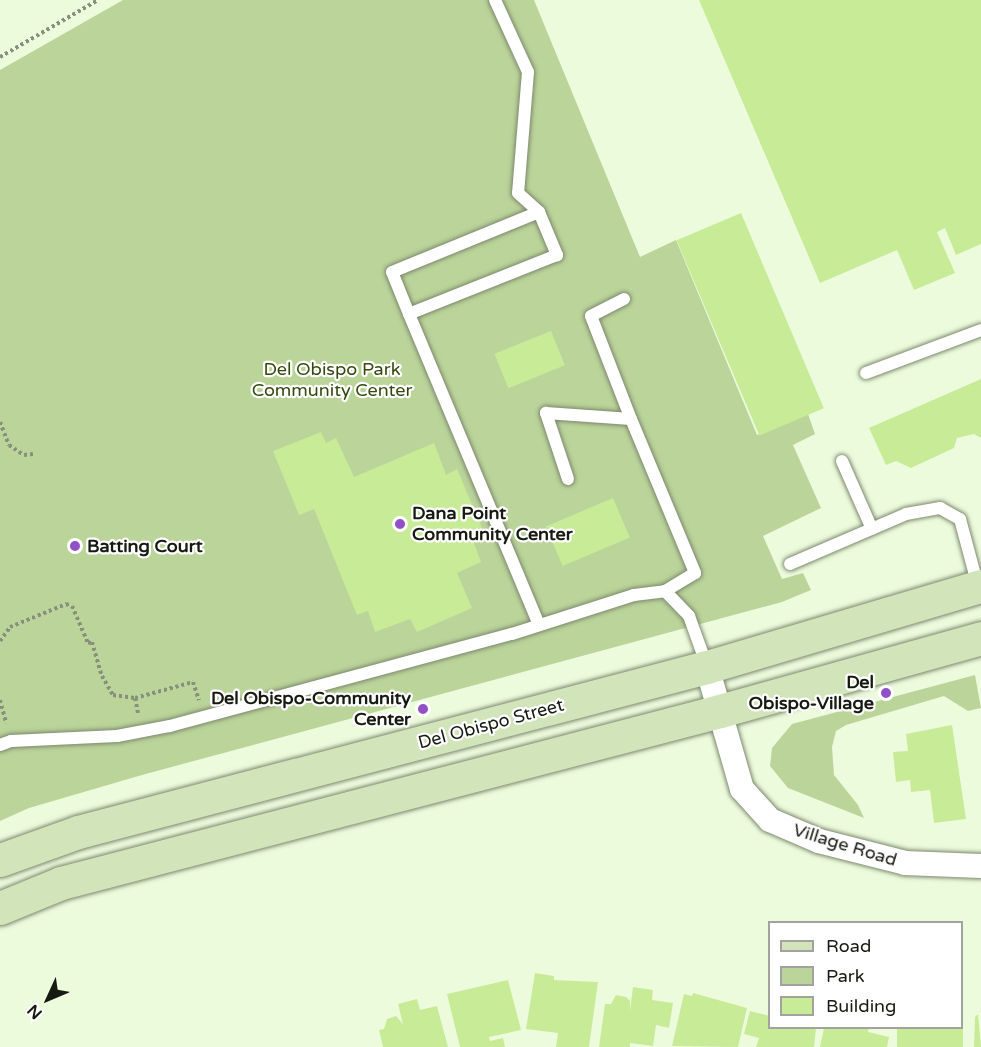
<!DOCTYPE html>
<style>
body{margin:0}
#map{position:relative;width:981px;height:1047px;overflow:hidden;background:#edfbdd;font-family:"Varela Round",sans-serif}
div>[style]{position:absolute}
.green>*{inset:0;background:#bbd49a}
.building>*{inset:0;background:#c8eb98;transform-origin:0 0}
.path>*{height:4px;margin-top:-2px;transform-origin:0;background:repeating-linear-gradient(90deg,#87907c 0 3px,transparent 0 6px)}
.roads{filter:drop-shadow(0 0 2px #7d896e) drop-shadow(0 0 2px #7d896e)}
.lane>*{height:12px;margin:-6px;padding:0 6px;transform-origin:6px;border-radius:6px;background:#fff}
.street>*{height:24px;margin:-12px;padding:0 12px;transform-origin:12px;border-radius:12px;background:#fff}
.primary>*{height:33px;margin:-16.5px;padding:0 16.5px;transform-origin:16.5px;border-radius:16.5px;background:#d2e4ba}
.dots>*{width:16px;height:16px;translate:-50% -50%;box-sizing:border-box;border:3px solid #fff;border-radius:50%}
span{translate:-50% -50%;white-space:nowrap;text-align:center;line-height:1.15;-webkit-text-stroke:4.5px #fff;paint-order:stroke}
.park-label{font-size:18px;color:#35490e}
.poi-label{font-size:18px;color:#161a10;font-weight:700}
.left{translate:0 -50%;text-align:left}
.right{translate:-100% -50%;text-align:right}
.street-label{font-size:18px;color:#161a10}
.legend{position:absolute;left:768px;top:921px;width:195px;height:108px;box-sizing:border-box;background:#fff;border:2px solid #a2a39f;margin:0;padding:8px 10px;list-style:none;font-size:18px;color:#161a10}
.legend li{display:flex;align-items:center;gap:12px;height:30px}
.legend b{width:30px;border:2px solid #a2a39f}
.north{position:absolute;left:18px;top:969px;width:60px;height:60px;-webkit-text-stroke:4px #fff;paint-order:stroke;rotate:226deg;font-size:16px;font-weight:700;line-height:24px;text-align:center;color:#161a10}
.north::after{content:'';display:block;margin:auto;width:21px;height:27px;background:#161a10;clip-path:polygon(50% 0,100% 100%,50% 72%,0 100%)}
</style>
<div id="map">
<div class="green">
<div style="clip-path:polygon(123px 0,534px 0,640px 257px,676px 240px,757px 435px,808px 414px,815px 434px,793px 445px,821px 508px,763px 536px,782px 579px,803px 573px,811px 590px,782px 602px,142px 775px,29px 808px,0 821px,0 70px)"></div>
<div style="clip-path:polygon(975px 675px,981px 708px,968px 711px,944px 696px,846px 725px,836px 731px,832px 747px,834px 775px,858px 805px,864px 818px,788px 788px,770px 766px,772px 748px,792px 724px)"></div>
</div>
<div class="building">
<div style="clip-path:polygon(699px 0,981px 0,981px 244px,956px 255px,945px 228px,937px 232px,955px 273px,914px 290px,897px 250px,820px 283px)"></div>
<div style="left:741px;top:213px;width:212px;height:70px;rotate:67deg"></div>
<div style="left:551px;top:331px;width:37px;height:61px;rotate:68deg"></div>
<div style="clip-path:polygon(981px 379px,981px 438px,974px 434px,957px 438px,954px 448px,911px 468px,896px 461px,886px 465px,869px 428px)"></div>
<div style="clip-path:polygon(321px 432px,326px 443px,336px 438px,354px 477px,434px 443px,446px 475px,457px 469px,484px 533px,472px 538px,481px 562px,457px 573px,472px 608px,417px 632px,410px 619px,375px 632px,368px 611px,357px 615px,314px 509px,299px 515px,273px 451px)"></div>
<div style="left:613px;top:498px;width:43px;height:73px;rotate:67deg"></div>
<div style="clip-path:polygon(952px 725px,966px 819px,934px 823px,930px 790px,911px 792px,910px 780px,896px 782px,893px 752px,908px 751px,906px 734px)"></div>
<div style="clip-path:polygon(535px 973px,554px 976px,554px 980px,598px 982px,589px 1047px,556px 1047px,558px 1033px,526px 1029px)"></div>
<div style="clip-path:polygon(508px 980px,521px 1030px,489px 1037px,490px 1041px,503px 1038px,505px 1047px,460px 1047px,447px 994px)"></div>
<div style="clip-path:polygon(633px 987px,653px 990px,652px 1000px,673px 1003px,669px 1028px,656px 1025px,653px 1046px,630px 1043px,630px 1047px,599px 1047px,605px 1004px,611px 1004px,616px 995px,626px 997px,630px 1001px,630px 1011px)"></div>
<div style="clip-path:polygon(693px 993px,747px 1008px,738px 1047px,672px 1046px,684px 994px,692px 996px)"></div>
<div style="clip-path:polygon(417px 999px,420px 1010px,437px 1006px,448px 1047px,383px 1047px,379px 1030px,384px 1029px,387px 1019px,396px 1016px,403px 1024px,398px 1004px)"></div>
<div style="clip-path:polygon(750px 1011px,770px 1016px,770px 1028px,816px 1028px,814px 1047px,756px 1047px,759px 1038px,744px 1034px)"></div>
<div style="clip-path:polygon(978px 1014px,981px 1047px,974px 1047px,975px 1017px)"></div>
<div style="clip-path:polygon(824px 1028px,869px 1028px,868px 1032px,889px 1037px,887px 1047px,820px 1047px)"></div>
<div style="left:897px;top:1028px;width:66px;height:19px"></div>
</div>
<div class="path">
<div style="left:0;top:57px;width:113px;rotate:-30.2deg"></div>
<div style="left:0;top:422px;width:25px;rotate:69deg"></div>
<div style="left:9px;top:445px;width:18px;rotate:34deg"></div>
<div style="left:24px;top:455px;width:9px;rotate:-6deg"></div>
<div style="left:0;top:641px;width:17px;rotate:-54deg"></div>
<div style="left:10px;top:627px;width:61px;rotate:-22.3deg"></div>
<div style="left:66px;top:604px;width:6px;rotate:18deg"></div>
<div style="left:72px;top:606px;width:40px;rotate:66.6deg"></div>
<div style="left:88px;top:643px;width:4px;rotate:-14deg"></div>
<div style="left:92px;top:642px;width:35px;rotate:74deg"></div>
<div style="left:102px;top:676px;width:22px;rotate:60deg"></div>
<div style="left:113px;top:695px;width:22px;rotate:8deg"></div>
<div style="left:0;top:700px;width:24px;rotate:75deg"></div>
<div style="left:138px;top:713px;width:15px;rotate:-101deg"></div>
<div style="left:135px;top:698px;width:60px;rotate:-15.4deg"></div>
<div style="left:193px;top:682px;width:19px;rotate:72deg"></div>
</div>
<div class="roads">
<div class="lane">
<div style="left:495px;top:0;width:79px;rotate:65.4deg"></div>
<div style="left:528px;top:72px;width:121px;rotate:94.7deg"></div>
<div style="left:518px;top:193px;width:28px;rotate:42deg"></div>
<div style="left:539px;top:212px;width:47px;rotate:67.3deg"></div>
<div style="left:557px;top:255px;width:159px;rotate:158.3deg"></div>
<div style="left:409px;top:314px;width:337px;rotate:67.3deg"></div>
<div style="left:624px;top:299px;width:37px;rotate:153deg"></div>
<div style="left:591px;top:316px;width:110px;rotate:68.8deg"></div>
<div style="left:409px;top:314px;width:45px;rotate:-112deg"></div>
<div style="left:392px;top:272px;width:159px;rotate:-22.2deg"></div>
<div style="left:866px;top:373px;width:123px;rotate:-20.5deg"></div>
<div style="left:842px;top:461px;width:74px;rotate:66.2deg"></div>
<div style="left:568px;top:479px;width:70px;rotate:-108.4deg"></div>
<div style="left:546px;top:413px;width:85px;rotate:4deg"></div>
<div style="left:631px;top:419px;width:167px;rotate:67.4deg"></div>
<div style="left:695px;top:573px;width:35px;rotate:149deg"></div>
<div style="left:790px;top:564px;width:126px;rotate:-23.3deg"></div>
<div style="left:906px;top:514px;width:35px;rotate:-10deg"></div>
<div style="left:940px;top:508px;width:23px;rotate:29deg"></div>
<div style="left:960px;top:519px;width:69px;rotate:75deg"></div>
<div style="left:0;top:745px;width:12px;rotate:-20deg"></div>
<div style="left:11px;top:741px;width:106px;rotate:-2.7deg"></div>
<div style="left:117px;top:736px;width:54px;rotate:-10.7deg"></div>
<div style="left:170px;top:726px;width:354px;rotate:-15.1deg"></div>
<div style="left:512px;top:634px;width:128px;rotate:-17.7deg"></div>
<div style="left:634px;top:595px;width:31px;rotate:-7deg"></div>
<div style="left:665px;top:591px;width:35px;rotate:46deg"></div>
<div style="left:689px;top:616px;width:53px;rotate:70.2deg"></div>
</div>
<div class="street">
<div style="left:707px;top:667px;width:127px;rotate:74deg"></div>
<div style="left:742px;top:789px;width:42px;rotate:47.9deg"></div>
<div style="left:770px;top:820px;width:53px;rotate:23.2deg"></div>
<div style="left:819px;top:841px;width:89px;rotate:14.3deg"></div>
<div style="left:905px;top:863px;width:76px;rotate:2.3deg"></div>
</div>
<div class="primary">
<div style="left:0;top:860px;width:83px;rotate:-19.7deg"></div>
<div style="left:78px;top:832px;width:650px;rotate:-14.7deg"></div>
<div style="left:707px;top:667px;width:286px;rotate:-16.5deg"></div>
<div style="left:0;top:908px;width:66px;rotate:-22.3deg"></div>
<div style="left:61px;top:883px;width:681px;rotate:-14.63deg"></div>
<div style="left:720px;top:711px;width:271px;rotate:-15.6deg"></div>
</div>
</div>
<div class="dots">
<div style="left:400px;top:524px;background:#9150c5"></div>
<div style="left:75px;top:546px;background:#9150c5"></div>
<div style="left:886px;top:693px;background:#9150c5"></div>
<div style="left:423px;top:709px;background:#9150c5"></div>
</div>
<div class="park-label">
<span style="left:332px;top:380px">Del Obispo Park<br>Community Center</span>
</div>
<div class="poi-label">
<span class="left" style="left:412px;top:524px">Dana Point<br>Community Center</span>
<span class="left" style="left:87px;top:546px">Batting Court</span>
<span class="right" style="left:874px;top:693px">Del<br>Obispo-Village</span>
<span class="right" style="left:411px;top:709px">Del Obispo-Community<br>Center</span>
</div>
<div class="street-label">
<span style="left:491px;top:724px;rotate:-15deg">Del Obispo Street</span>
<span style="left:845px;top:845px;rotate:17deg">Village Road</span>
</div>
<ul class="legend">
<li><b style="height:8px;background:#d2e4ba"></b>Road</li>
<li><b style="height:16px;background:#bbd49a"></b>Park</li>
<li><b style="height:16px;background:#c8eb98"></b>Building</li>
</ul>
<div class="north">N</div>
</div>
